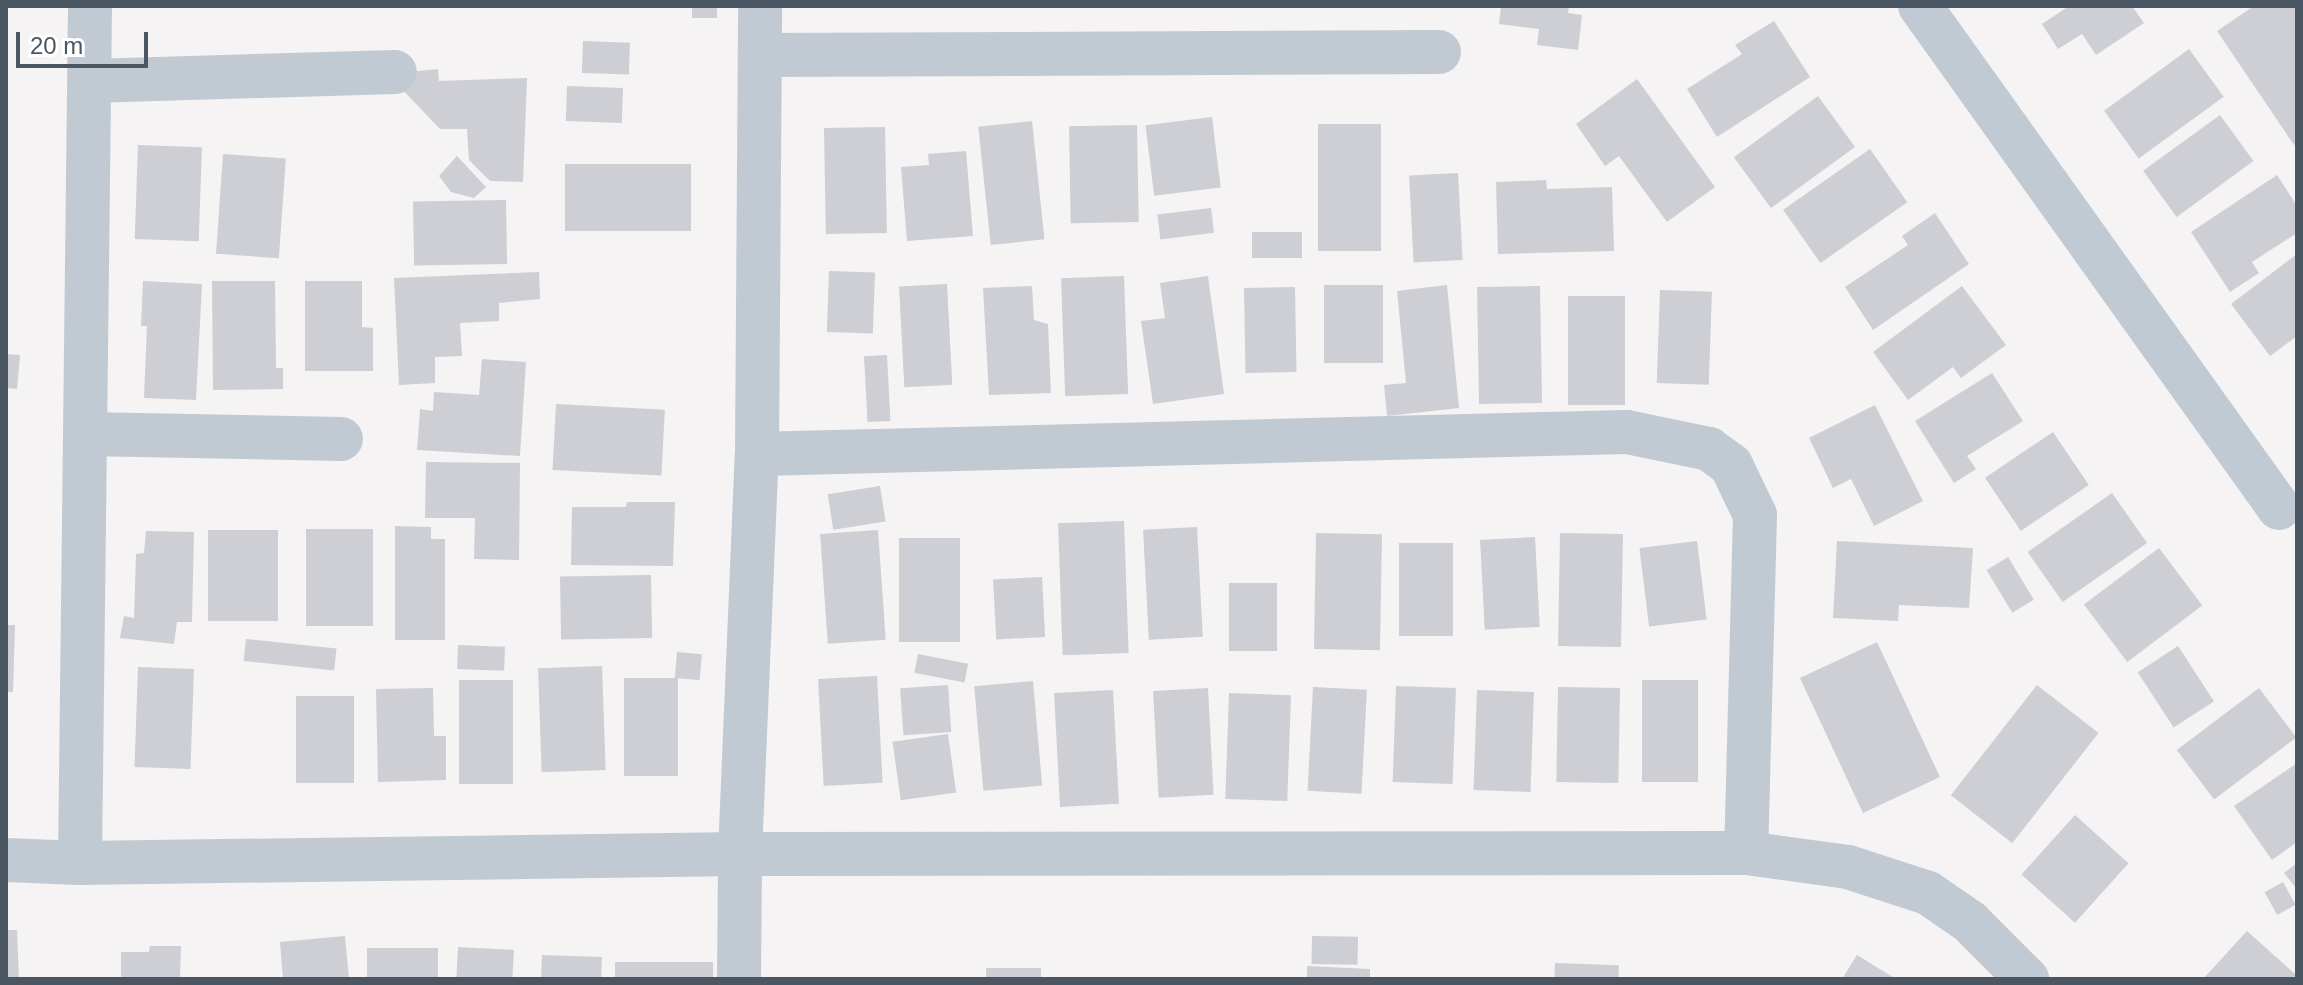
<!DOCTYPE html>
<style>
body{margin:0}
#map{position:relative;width:2303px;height:985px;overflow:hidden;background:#f5f3f3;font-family:Arial,sans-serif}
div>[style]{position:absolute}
.building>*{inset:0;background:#cdcfd5;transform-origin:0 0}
.minor>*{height:44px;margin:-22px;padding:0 22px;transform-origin:22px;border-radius:22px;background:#c1cad2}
span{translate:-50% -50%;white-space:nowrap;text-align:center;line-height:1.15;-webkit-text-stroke:7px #fff;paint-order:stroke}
.frame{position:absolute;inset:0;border:8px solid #4a5661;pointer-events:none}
.scale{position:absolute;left:16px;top:32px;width:132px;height:36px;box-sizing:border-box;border:4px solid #4a5661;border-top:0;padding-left:10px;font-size:24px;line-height:28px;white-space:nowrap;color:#4a5661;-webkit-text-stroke:6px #fff;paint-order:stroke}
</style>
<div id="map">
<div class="building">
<div style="left:692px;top:6px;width:25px;height:12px"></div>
<div style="clip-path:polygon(1501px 6px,1569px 6px,1568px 13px,1582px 15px,1578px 50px,1537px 45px,1539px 29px,1499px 24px)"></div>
<div style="clip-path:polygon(2069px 6px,2132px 6px,2144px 23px,2096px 55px,2082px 34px,2058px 49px,2042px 24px)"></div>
<div style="clip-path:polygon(2254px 6px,2297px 6px,2297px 143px,2294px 145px,2217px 31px)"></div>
<div style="clip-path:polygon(1774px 21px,1810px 77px,1717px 137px,1687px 89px,1742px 54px,1735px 45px)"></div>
<div style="left:583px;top:41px;width:47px;height:32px;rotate:2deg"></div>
<div style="left:2189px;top:49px;width:59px;height:105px;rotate:54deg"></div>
<div style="clip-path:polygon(438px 69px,439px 81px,527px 78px,523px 182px,490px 181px,469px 160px,467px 129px,440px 129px,396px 83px,398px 73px)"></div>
<div style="clip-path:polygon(1637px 79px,1715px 187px,1667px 222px,1619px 156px,1605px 166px,1576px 124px)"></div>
<div style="left:623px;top:88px;width:35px;height:56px;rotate:92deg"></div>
<div style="left:1818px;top:96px;width:63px;height:104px;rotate:54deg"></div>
<div style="left:2220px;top:115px;width:57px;height:95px;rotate:54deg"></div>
<div style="left:1212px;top:117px;width:71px;height:67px;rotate:83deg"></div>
<div style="left:1032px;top:121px;width:119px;height:54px;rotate:84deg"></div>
<div style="left:1318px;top:124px;width:63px;height:127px"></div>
<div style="left:1137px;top:125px;width:97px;height:68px;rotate:89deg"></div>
<div style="left:885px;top:127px;width:106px;height:61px;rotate:89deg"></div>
<div style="left:138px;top:145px;width:64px;height:94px;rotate:2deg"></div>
<div style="left:1870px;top:149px;width:65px;height:106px;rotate:55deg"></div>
<div style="clip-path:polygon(966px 151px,973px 236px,907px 241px,901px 167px,929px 165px,928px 154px)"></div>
<div style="left:223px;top:154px;width:63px;height:100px;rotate:4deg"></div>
<div style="clip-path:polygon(457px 156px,486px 187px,474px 198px,451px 192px,439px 176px)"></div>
<div style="left:565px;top:164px;width:126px;height:67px"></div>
<div style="left:1458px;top:173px;width:87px;height:49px;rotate:87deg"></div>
<div style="clip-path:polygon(2277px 175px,2297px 206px,2297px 233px,2252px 262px,2259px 273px,2230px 292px,2191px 232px)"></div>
<div style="clip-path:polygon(1546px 180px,1547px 189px,1612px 187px,1614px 251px,1498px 254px,1496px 182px)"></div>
<div style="left:506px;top:200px;width:64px;height:93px;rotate:89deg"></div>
<div style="left:1211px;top:208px;width:25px;height:54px;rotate:83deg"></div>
<div style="clip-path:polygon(1935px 213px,1969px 264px,1873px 330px,1845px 287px,1908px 245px,1902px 236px)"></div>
<div style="left:1252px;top:232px;width:50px;height:26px"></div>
<div style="clip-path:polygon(2297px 254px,2297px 336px,2270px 356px,2231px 304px)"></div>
<div style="left:829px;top:271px;width:46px;height:61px;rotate:2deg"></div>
<div style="clip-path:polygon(539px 272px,540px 299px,499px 303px,499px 321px,460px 323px,462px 356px,435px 357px,435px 383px,399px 385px,394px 278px)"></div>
<div style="left:1124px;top:276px;width:118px;height:63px;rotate:88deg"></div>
<div style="clip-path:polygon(1208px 276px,1224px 394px,1153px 404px,1141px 321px,1165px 318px,1160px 283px)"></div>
<div style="clip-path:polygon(143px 281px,202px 284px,196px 400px,144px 398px,147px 326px,141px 326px)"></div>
<div style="clip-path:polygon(212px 281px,275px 281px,276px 368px,283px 368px,283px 389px,213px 390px)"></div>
<div style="clip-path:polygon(305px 281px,362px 281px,362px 327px,373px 328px,373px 371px,305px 371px)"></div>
<div style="left:947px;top:284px;width:101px;height:48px;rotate:87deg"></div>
<div style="left:1324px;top:285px;width:59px;height:78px"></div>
<div style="clip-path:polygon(1447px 285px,1459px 408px,1387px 416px,1384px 385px,1406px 383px,1397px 291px)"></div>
<div style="clip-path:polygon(1032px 286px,1034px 320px,1048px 324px,1051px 393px,989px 395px,983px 288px)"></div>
<div style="left:1540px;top:286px;width:117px;height:63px;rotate:89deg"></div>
<div style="clip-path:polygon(1962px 286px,2006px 345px,1961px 378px,1953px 367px,1908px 400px,1873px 352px)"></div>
<div style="left:1295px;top:287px;width:85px;height:51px;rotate:89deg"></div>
<div style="left:1660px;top:290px;width:52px;height:93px;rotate:2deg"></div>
<div style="left:1625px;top:296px;width:109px;height:57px;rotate:90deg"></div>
<div style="clip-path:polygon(6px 354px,20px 355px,17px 389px,6px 388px)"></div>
<div style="left:887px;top:355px;width:66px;height:23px;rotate:87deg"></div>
<div style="clip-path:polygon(482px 359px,526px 362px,520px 456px,417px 450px,420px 409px,433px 411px,434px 392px,479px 395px)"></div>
<div style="clip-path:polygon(1992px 373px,2023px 421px,1967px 456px,1976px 469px,1954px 483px,1915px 421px)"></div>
<div style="left:556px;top:404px;width:109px;height:66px;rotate:3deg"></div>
<div style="clip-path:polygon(1875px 405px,1923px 501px,1874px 526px,1851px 479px,1833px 488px,1809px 438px)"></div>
<div style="left:2053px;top:432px;width:64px;height:82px;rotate:56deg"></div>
<div style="clip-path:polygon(426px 462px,520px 463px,519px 560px,474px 559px,475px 518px,425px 518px)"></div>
<div style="left:880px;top:486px;width:36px;height:53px;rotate:81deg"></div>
<div style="left:2112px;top:493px;width:61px;height:103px;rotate:55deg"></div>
<div style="clip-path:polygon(627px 502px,675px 502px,673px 566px,571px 565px,572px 507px,626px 507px)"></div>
<div style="left:1124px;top:521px;width:132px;height:66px;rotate:88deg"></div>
<div style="clip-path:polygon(395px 526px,431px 527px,431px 539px,445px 539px,445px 640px,395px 640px)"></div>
<div style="left:1197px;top:527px;width:110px;height:54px;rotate:87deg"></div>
<div style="left:306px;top:529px;width:67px;height:97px"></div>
<div style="left:208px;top:530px;width:70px;height:91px"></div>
<div style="left:878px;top:530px;width:110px;height:58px;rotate:86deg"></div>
<div style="clip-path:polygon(146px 531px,194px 532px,192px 622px,177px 622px,174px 644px,120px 638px,124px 616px,134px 618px,136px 554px,144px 553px)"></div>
<div style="left:1316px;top:533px;width:66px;height:116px;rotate:1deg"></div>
<div style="left:1560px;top:533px;width:63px;height:113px;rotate:1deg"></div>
<div style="left:1535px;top:537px;width:90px;height:55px;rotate:87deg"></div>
<div style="left:960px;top:538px;width:104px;height:61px;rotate:90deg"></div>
<div style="left:1697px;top:541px;width:79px;height:58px;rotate:83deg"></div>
<div style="clip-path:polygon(1837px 541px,1973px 548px,1969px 608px,1899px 605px,1898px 621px,1833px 618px)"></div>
<div style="left:1399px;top:543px;width:54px;height:93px"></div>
<div style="left:2159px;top:548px;width:72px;height:94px;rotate:53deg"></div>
<div style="left:2008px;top:557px;width:50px;height:25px;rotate:59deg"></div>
<div style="left:651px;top:575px;width:63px;height:91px;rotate:89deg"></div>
<div style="left:1042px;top:577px;width:60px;height:49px;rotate:87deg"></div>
<div style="left:1229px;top:583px;width:48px;height:68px"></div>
<div style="clip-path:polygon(6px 625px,15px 625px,13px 692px,6px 692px)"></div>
<div style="left:246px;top:639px;width:91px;height:22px;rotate:6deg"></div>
<div style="left:1877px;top:642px;width:149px;height:85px;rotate:65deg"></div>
<div style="left:458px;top:645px;width:47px;height:24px;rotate:2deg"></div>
<div style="left:2178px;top:646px;width:66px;height:48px;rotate:57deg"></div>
<div style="left:677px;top:652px;width:25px;height:26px;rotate:5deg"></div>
<div style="left:918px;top:654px;width:51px;height:19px;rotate:11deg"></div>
<div style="left:602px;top:666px;width:104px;height:64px;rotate:88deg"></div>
<div style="left:138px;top:667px;width:56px;height:100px;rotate:2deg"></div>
<div style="left:877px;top:676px;width:107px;height:59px;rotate:87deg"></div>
<div style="left:624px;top:678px;width:54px;height:98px"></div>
<div style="left:459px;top:680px;width:54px;height:104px"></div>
<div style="left:1642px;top:680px;width:56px;height:102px"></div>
<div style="left:1033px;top:681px;width:105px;height:59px;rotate:85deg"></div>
<div style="left:948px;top:685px;width:47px;height:48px;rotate:86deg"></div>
<div style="left:2037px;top:685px;width:78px;height:140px;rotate:38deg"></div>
<div style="left:1396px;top:686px;width:60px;height:96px;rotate:2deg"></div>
<div style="left:1313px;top:687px;width:54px;height:104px;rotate:3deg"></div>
<div style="left:1558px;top:687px;width:62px;height:95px;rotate:1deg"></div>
<div style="clip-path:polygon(433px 688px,434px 736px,446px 736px,446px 780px,378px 782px,376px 689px)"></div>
<div style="left:1208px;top:688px;width:107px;height:55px;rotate:87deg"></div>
<div style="left:2259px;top:688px;width:62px;height:103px;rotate:53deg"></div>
<div style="left:1113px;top:690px;width:114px;height:59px;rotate:87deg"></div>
<div style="left:1477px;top:690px;width:57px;height:100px;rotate:2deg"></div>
<div style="left:1229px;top:693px;width:62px;height:106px;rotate:2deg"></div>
<div style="left:296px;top:696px;width:58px;height:87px"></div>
<div style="left:948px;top:734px;width:59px;height:56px;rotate:82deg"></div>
<div style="clip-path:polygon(2297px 763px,2297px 842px,2272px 860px,2234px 806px)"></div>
<div style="left:2075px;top:815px;width:72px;height:80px;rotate:42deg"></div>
<div style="clip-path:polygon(2297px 863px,2297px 889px,2284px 873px)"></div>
<div style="left:2283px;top:882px;width:26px;height:21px;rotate:61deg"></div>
<div style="clip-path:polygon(6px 930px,17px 930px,19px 979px,6px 979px)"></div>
<div style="clip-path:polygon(2247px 931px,2296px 975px,2292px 979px,2203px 979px)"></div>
<div style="clip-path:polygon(345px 936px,349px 979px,283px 979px,280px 942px)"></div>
<div style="left:1312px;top:936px;width:46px;height:28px;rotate:1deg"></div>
<div style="clip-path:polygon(150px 946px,181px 946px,180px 979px,121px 979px,121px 952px,149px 952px)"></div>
<div style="left:458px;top:947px;width:56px;height:32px;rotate:3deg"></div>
<div style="left:438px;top:948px;width:31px;height:71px;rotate:90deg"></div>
<div style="left:542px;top:955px;width:60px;height:24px;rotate:2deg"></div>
<div style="clip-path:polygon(1857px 955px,1896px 979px,1842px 979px)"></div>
<div style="left:615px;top:962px;width:98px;height:17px"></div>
<div style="left:1555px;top:963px;width:64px;height:16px;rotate:2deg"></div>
<div style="clip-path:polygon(1307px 966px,1370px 969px,1370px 979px,1307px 979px)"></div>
<div style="left:986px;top:968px;width:55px;height:11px"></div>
</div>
<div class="minor">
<div style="left:1920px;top:6px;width:617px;rotate:54.43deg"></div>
<div style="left:761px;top:55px;width:678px;rotate:-0.25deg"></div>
<div style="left:90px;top:81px;width:305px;rotate:-1.7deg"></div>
<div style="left:85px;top:434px;width:256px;rotate:1.1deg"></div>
<div style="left:757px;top:454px;width:448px;rotate:-89.6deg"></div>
<div style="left:6px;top:860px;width:74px;rotate:2.3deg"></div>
<div style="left:80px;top:863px;width:660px;rotate:-0.78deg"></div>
<div style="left:740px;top:854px;width:1006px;rotate:-0.06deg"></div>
<div style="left:1746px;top:853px;width:103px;rotate:7.8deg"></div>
<div style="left:1848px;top:867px;width:84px;rotate:18deg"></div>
<div style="left:1928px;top:893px;width:51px;rotate:34.6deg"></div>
<div style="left:1970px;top:922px;width:81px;rotate:45deg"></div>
<div style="left:80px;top:863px;width:857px;rotate:-89.33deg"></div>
<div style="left:739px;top:979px;width:125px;rotate:-89.5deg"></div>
<div style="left:740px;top:854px;width:400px;rotate:-87.6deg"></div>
<div style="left:757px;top:454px;width:870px;rotate:-1.45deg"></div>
<div style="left:1627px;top:432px;width:84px;rotate:11.7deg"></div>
<div style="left:1709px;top:449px;width:27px;rotate:36deg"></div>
<div style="left:1731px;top:465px;width:55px;rotate:64.4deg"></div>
<div style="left:1755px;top:515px;width:338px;rotate:91.5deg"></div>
</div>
<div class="frame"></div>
<div class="scale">20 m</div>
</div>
